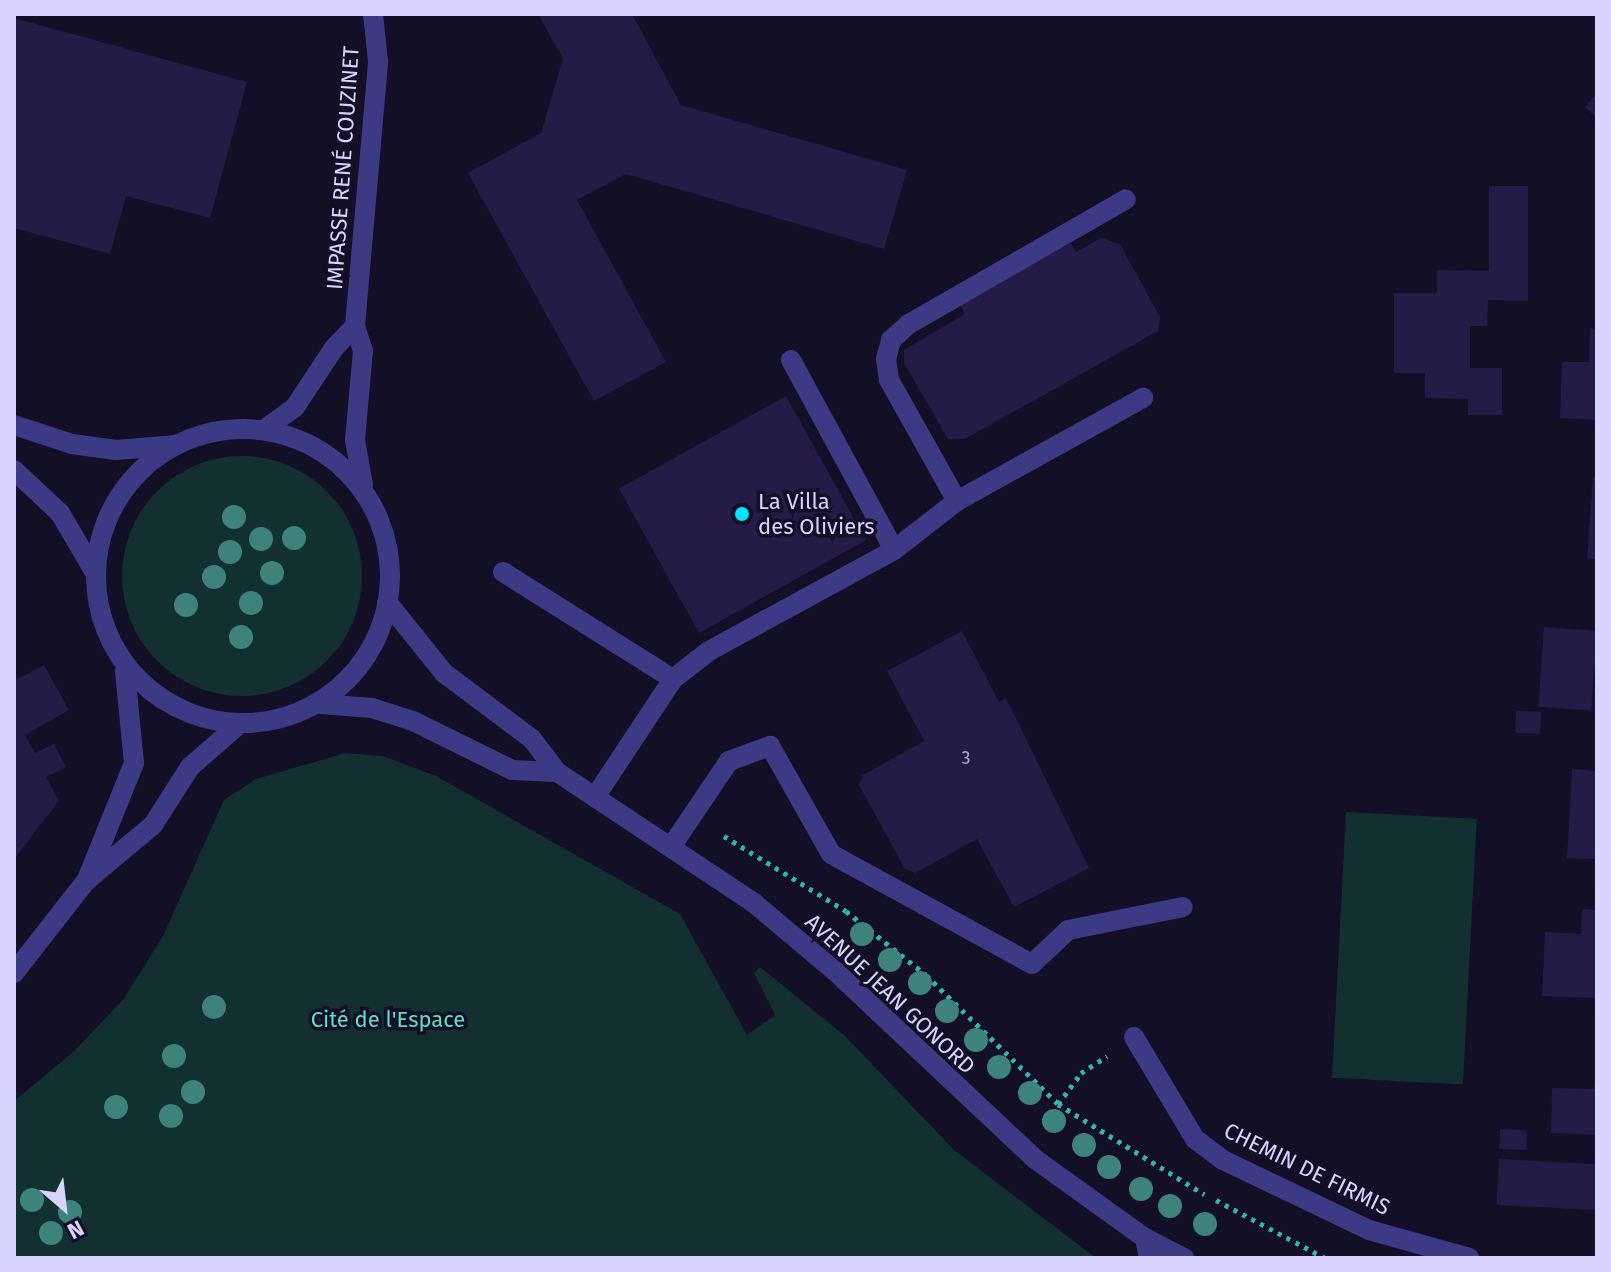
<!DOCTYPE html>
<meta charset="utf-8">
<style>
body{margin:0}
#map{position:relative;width:1611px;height:1272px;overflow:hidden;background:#130f26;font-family:"Fira Sans",sans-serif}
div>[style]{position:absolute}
.green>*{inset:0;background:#12302f;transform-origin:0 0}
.round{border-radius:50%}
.building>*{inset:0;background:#241b47;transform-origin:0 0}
.path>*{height:5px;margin-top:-2.5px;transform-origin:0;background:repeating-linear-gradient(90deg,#2fb8b0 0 4px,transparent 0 10px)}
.service>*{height:20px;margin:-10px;padding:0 10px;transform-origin:10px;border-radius:10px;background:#3d3a85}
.minor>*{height:20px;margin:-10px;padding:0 10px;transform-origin:10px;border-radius:10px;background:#3d3a85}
.tertiary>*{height:20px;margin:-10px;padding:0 10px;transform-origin:10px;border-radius:10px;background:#3d3a85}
.tertiary>.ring{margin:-10px;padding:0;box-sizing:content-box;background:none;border:20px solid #3d3a85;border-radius:50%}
.trees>*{width:24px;height:24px;margin:-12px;border-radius:50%;background:#3d827b}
.dots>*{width:22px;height:22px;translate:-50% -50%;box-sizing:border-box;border:4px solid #130f26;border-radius:50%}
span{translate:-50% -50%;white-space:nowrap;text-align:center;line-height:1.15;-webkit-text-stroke:7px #130f26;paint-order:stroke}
.number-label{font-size:18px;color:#aca6d1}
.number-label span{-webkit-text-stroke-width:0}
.street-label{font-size:22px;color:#d9d4ff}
.poi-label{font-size:22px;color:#d9d4ff}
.left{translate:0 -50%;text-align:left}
.park-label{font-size:22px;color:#5fe0c0}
.frame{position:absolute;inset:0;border:16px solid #d9d4ff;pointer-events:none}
.north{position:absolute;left:24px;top:1168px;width:80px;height:80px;-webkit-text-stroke:6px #130f26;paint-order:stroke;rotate:152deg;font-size:22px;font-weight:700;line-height:32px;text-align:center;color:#d9d4ff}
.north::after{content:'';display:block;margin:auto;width:28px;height:36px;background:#d9d4ff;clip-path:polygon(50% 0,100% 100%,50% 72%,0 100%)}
</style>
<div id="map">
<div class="green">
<div class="round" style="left:122px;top:456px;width:240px;height:240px"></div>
<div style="clip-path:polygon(345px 753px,383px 756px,436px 776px,680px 914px,747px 1035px,775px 1015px,754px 973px,760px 967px,845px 1036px,954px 1150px,1096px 1258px,14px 1258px,14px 1101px,71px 1054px,123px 1000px,163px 936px,224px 800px,256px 779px)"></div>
<div style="left:1346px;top:812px;width:131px;height:266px;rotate:3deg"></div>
</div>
<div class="building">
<div style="clip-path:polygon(538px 14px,632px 14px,681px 105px,907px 170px,884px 249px,626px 174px,577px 200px,666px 362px,594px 401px,468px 173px,541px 133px,563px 59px)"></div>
<div style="clip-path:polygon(14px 18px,247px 82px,210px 218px,126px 196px,110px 254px,14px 228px)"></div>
<div style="clip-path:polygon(1597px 93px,1597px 118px,1585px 107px)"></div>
<div style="clip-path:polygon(1489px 186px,1528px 186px,1528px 301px,1488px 300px,1487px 326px,1470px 326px,1470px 368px,1502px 368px,1502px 415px,1468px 415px,1468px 399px,1425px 398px,1425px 373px,1394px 373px,1394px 293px,1437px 293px,1437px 270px,1489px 271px)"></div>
<div style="clip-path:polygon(1101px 238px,1120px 244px,1160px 317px,1158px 331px,965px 439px,948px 439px,904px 363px,904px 350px,965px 314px,960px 304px,1071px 243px,1076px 252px)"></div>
<div style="clip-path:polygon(1590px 328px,1597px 329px,1597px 420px,1560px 418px,1562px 362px,1589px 362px)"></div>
<div style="left:786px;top:396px;width:165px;height:191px;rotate:61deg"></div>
<div style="clip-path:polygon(1593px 477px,1597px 478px,1597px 559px,1587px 559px)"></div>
<div style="left:1544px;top:627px;width:53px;height:80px;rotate:4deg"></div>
<div style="clip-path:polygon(962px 631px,999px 702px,1006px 698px,1089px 868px,1014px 907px,977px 839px,915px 873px,905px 869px,859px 785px,863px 775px,924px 741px,887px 671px)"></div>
<div style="clip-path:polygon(44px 665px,69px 710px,25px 735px,35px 753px,54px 744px,66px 767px,46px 777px,59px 801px,14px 859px,14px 681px)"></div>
<div style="left:1516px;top:711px;width:25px;height:22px;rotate:2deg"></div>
<div style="clip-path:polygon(1572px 769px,1597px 771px,1597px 859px,1567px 858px)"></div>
<div style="clip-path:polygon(1582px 909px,1597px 910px,1597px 998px,1542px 996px,1545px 932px,1581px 934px)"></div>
<div style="clip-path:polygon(1595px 1075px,1597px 1135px,1551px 1133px,1552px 1088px,1594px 1089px)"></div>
<div style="left:1500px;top:1129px;width:27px;height:20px;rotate:2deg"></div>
<div style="left:1499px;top:1159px;width:98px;height:46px;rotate:3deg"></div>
</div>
<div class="path">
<div style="left:724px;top:836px;width:143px;rotate:31.6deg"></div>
<div style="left:846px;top:911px;width:102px;rotate:38.7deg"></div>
<div style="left:926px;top:975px;width:185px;rotate:44.3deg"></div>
<div style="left:1058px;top:1104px;width:172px;rotate:31.7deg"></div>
<div style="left:1058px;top:1104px;width:39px;rotate:-53deg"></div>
<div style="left:1081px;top:1073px;width:31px;rotate:-33deg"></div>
<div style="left:1216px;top:1200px;width:123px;rotate:28deg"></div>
</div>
<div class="service">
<div style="left:791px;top:360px;width:216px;rotate:61.5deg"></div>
<div style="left:957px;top:501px;width:139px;rotate:-119.3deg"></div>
<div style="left:889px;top:380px;width:21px;rotate:-98deg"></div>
<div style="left:886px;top:359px;width:20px;rotate:-75deg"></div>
<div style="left:891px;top:340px;width:24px;rotate:-42deg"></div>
<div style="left:909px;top:324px;width:250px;rotate:-29.9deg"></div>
<div style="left:503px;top:572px;width:201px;rotate:32.2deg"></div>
<div style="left:595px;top:797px;width:141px;rotate:-56.5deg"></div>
<div style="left:673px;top:679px;width:46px;rotate:-37.9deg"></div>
<div style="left:709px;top:651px;width:211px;rotate:-28.6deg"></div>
<div style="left:894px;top:550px;width:80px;rotate:-37.9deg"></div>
<div style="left:957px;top:501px;width:213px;rotate:-29deg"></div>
<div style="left:671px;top:847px;width:104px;rotate:-56deg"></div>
<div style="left:729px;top:761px;width:44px;rotate:-20.1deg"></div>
<div style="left:770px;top:746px;width:124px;rotate:60.5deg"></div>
<div style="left:831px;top:854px;width:229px;rotate:28.7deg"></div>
<div style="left:1032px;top:964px;width:50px;rotate:-43.4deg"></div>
<div style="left:1068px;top:930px;width:117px;rotate:-11.3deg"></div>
<div style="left:1145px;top:1238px;width:20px;rotate:79deg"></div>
</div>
<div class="minor">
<div style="left:265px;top:429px;width:37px;rotate:-36deg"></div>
<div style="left:295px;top:407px;width:71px;rotate:-56.5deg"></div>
<div style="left:334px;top:348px;width:30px;rotate:-46deg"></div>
<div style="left:363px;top:485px;width:46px;rotate:-100.1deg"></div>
<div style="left:355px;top:440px;width:89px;rotate:-84.9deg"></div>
<div style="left:363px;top:351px;width:26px;rotate:-108deg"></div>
<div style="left:355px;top:326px;width:266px;rotate:-85deg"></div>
<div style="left:378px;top:61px;width:47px;rotate:-96.1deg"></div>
<div style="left:88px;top:877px;width:123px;rotate:-68deg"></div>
<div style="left:134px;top:763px;width:92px;rotate:-95.6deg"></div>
<div style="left:14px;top:973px;width:117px;rotate:-52deg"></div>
<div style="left:86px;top:881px;width:87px;rotate:-39.9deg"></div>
<div style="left:153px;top:825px;width:69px;rotate:-57.5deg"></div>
<div style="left:190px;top:767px;width:62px;rotate:-41.1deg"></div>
<div style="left:1134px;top:1037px;width:119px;rotate:59.1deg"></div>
<div style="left:1195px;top:1139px;width:35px;rotate:37deg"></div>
<div style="left:1223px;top:1160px;width:162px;rotate:25.6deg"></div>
<div style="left:1369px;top:1230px;width:104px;rotate:15.6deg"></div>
</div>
<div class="tertiary">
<div style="left:14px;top:425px;width:61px;rotate:18.1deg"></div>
<div style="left:72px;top:444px;width:44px;rotate:7.8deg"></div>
<div style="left:116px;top:450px;width:60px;rotate:-4.8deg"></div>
<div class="ring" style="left:96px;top:429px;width:274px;height:274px"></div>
<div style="left:14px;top:470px;width:63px;rotate:43.1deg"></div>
<div style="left:60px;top:513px;width:67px;rotate:59.6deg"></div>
<div style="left:387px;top:602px;width:91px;rotate:51.2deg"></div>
<div style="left:444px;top:673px;width:110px;rotate:36.9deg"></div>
<div style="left:532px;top:739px;width:41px;rotate:52.9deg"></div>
<div style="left:557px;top:772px;width:237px;rotate:33.6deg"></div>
<div style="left:754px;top:903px;width:107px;rotate:40.1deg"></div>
<div style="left:836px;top:972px;width:273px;rotate:43.2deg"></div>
<div style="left:1035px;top:1159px;width:135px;rotate:35.7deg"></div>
<div style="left:1145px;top:1238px;width:44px;rotate:27.1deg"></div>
<div style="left:321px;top:704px;width:51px;rotate:4.5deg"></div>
<div style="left:372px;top:708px;width:43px;rotate:17.6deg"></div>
<div style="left:413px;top:721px;width:110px;rotate:26.3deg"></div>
<div style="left:512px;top:770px;width:45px;rotate:2.5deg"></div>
</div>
<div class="trees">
<div style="left:234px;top:517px"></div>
<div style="left:294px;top:538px"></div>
<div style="left:261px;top:539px"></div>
<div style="left:230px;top:552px"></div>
<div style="left:272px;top:573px"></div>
<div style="left:214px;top:577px"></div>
<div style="left:251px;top:603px"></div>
<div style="left:186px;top:605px"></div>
<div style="left:241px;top:637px"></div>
<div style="left:862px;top:934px"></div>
<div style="left:890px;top:960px"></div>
<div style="left:920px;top:983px"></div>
<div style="left:214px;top:1007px"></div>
<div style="left:947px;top:1011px"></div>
<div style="left:976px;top:1040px"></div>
<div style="left:174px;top:1056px"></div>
<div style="left:999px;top:1067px"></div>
<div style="left:193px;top:1092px"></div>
<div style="left:1030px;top:1093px"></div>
<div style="left:116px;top:1107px"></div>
<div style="left:171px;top:1116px"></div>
<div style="left:1054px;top:1121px"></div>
<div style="left:1084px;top:1145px"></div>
<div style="left:1109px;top:1167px"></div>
<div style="left:1141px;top:1189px"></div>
<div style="left:32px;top:1200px"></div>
<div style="left:1170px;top:1206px"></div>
<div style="left:70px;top:1212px"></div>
<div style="left:1205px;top:1224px"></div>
<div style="left:51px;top:1233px"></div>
</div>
<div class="dots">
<div style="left:742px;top:514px;background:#00e5ff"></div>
</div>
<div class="number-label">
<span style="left:966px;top:758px">3</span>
</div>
<div class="street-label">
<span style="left:343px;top:168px;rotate:-86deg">IMPASSE RENÉ COUZINET</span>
<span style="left:890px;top:994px;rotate:43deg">AVENUE JEAN GONORD</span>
<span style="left:1307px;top:1169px;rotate:26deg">CHEMIN DE FIRMIS</span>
</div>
<div class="poi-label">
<span class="left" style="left:758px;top:514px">La Villa<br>des Oliviers</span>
</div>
<div class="park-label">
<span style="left:388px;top:1020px">Cité de l'Espace</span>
</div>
<div class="frame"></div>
<div class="north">N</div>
</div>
